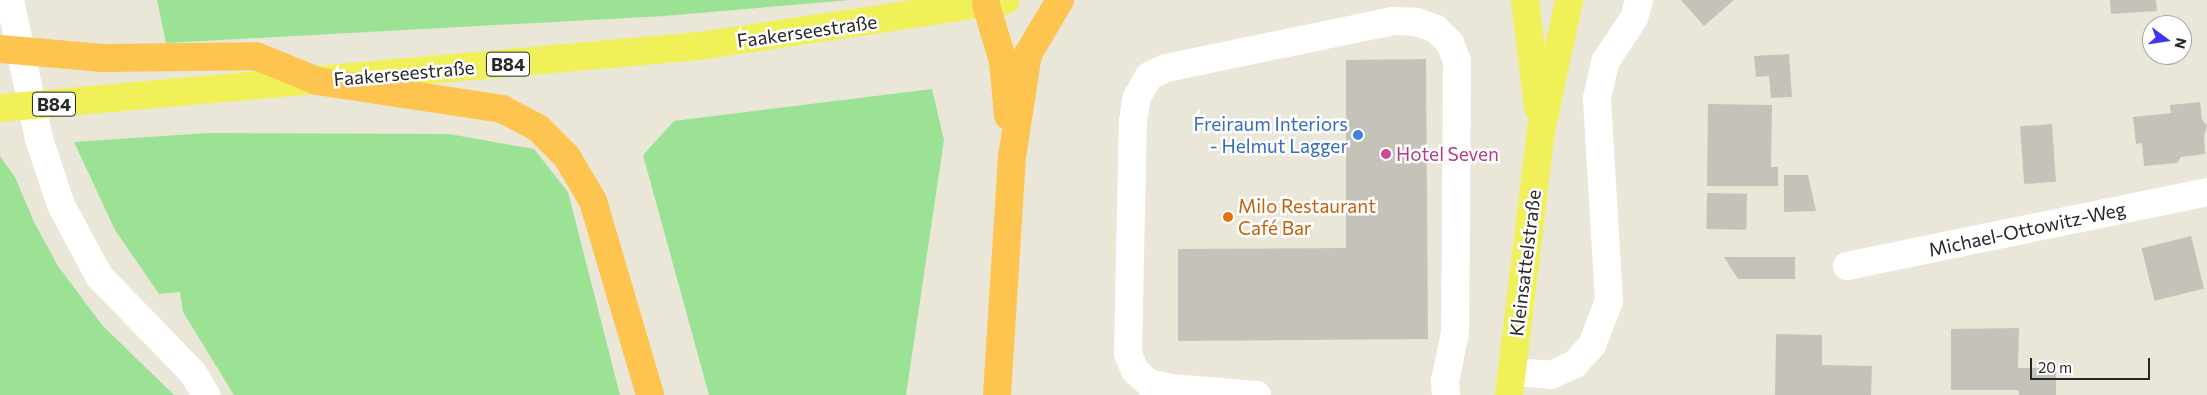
<!DOCTYPE html>
<meta charset="utf-8">
<style>
body{margin:0}
#map{position:relative;width:2207px;height:395px;overflow:hidden;background:#eae7d9;font-family:Commissioner,sans-serif}
div>[style]{position:absolute}
.green>*{inset:0;background:#9ce294}
.building>*{inset:0;background:#c5c3b9;transform-origin:0 0}
.minor>*{height:28px;margin:-14px;padding:0 14px;transform-origin:14px;border-radius:14px;background:#fff}
.major>*{height:28px;margin:-14px;padding:0 14px;transform-origin:14px;border-radius:14px;background:#f0f058}
.highway>*{height:28px;margin:-14px;padding:0 14px;transform-origin:14px;border-radius:14px;background:#fec450}
.dots>*{width:14px;height:14px;translate:-50% -50%;box-sizing:border-box;border:2px solid #fff;border-radius:50%}
span{translate:-50% -50%;white-space:nowrap;text-align:center;line-height:1.15;-webkit-text-stroke:5px #fff;paint-order:stroke}
.shield-label span{padding:1px 4px;background:#fff;border:1px solid;border-radius:4px;-webkit-text-stroke-width:0}
.shield-label{font-size:18px;color:#282828;font-weight:700}
.street-label{font-size:19px;color:#282828}
.shop-label{font-size:19px;color:#366cbe}
.right{translate:-100% -50%;text-align:right}
.hotel-label{font-size:19px;color:#b23c85}
.left{translate:0 -50%;text-align:left}
.food-label{font-size:19px;color:#c56008}
.north{position:absolute;left:2142px;top:15px;width:50px;height:50px;box-sizing:border-box;background:#fff;border:1px solid #a9a9a9;border-radius:50%;rotate:104deg;font-size:14px;font-weight:700;line-height:20px;text-align:center;color:#282828}
.north::after{content:'';display:block;margin:auto;width:18px;height:22px;background:#4036fa;clip-path:polygon(50% 0,100% 100%,50% 72%,0 100%)}
.scale{position:absolute;left:2030px;top:358px;width:120px;height:22px;box-sizing:border-box;border:2px solid #282828;border-top:0;padding-left:6px;font-size:15px;line-height:18px;white-space:nowrap;color:#282828;-webkit-text-stroke:4px #fff;paint-order:stroke}
</style>
<div id="map">
<div class="green">
<div style="clip-path:polygon(157px 0,850px 0,664px 16px,166px 43px)"></div>
<div style="clip-path:polygon(932px 89px,944px 140px,906px 395px,709px 395px,643px 155px,674px 121px)"></div>
<div style="clip-path:polygon(208px 133px,449px 134px,534px 149px,568px 192px,620px 395px,234px 395px,183px 312px,180px 292px,159px 294px,115px 230px,74px 142px)"></div>
<div style="clip-path:polygon(0 156px,15px 177px,34px 222px,58px 266px,102px 325px,174px 395px,0 395px)"></div>
</div>
<div class="building">
<div style="clip-path:polygon(1681px 0,1734px 0,1704px 26px)"></div>
<div style="clip-path:polygon(2110px 0,2156px 0,2157px 11px,2111px 14px)"></div>
<div style="clip-path:polygon(1789px 54px,1792px 97px,1771px 98px,1769px 76px,1756px 77px,1754px 56px)"></div>
<div style="clip-path:polygon(1426px 59px,1428px 339px,1178px 341px,1178px 249px,1346px 248px,1346px 60px)"></div>
<div style="clip-path:polygon(2200px 102px,2202px 120px,2207px 125px,2204px 136px,2205px 154px,2181px 157px,2177px 163px,2144px 166px,2142px 143px,2136px 144px,2133px 117px,2171px 113px,2170px 105px)"></div>
<div style="clip-path:polygon(1708px 104px,1772px 105px,1771px 167px,1778px 167px,1778px 186px,1707px 186px)"></div>
<div style="left:2052px;top:124px;width:58px;height:32px;rotate:86deg"></div>
<div style="clip-path:polygon(1784px 175px,1808px 175px,1816px 211px,1784px 212px)"></div>
<div style="left:1707px;top:193px;width:40px;height:36px;rotate:1deg"></div>
<div style="left:2191px;top:236px;width:54px;height:51px;rotate:76deg"></div>
<div style="clip-path:polygon(1724px 257px,1795px 257px,1795px 279px,1738px 279px)"></div>
<div style="clip-path:polygon(2019px 328px,2018px 368px,2056px 368px,2056px 395px,2019px 395px,2018px 390px,1951px 390px,1951px 329px)"></div>
<div style="clip-path:polygon(1776px 334px,1822px 335px,1822px 365px,1872px 366px,1871px 395px,1775px 395px)"></div>
</div>
<div class="minor">
<div style="left:10px;top:0;width:142px;rotate:78.2deg"></div>
<div style="left:39px;top:139px;width:70px;rotate:71.6deg"></div>
<div style="left:61px;top:205px;width:81px;rotate:61.8deg"></div>
<div style="left:99px;top:276px;width:135px;rotate:45.9deg"></div>
<div style="left:193px;top:373px;width:26px;rotate:59deg"></div>
<div style="left:1847px;top:266px;width:368px;rotate:-11.6deg"></div>
<div style="left:1512px;top:372px;width:39px;rotate:4deg"></div>
<div style="left:1551px;top:375px;width:26px;rotate:-25deg"></div>
<div style="left:1575px;top:364px;width:25px;rotate:-48deg"></div>
<div style="left:1592px;top:345px;width:47px;rotate:-68.9deg"></div>
<div style="left:1609px;top:301px;width:203px;rotate:-93.4deg"></div>
<div style="left:1597px;top:98px;width:37px;rotate:-77deg"></div>
<div style="left:1605px;top:62px;width:53px;rotate:-56.6deg"></div>
<div style="left:1634px;top:18px;width:19px;rotate:-74deg"></div>
<div style="left:1257px;top:395px;width:87px;rotate:-175.4deg"></div>
<div style="left:1170px;top:388px;width:22px;rotate:-167deg"></div>
<div style="left:1149px;top:383px;width:18px;rotate:-139deg"></div>
<div style="left:1135px;top:371px;width:18px;rotate:-112deg"></div>
<div style="left:1128px;top:354px;width:233px;rotate:-88.8deg"></div>
<div style="left:1133px;top:121px;width:24px;rotate:-81deg"></div>
<div style="left:1137px;top:97px;width:24px;rotate:-60deg"></div>
<div style="left:1149px;top:76px;width:19px;rotate:-25deg"></div>
<div style="left:1166px;top:68px;width:232px;rotate:-11.7deg"></div>
<div style="left:1393px;top:21px;width:23px;rotate:2deg"></div>
<div style="left:1416px;top:22px;width:21px;rotate:19deg"></div>
<div style="left:1436px;top:29px;width:20px;rotate:45deg"></div>
<div style="left:1450px;top:43px;width:19px;rotate:69deg"></div>
<div style="left:1457px;top:61px;width:272px;rotate:90.4deg"></div>
<div style="left:1455px;top:333px;width:49px;rotate:101.8deg"></div>
<div style="left:1445px;top:381px;width:14px;rotate:86deg"></div>
</div>
<div class="major">
<div style="left:1525px;top:0;width:109px;rotate:83.1deg"></div>
<div style="left:0;top:108px;width:702px;rotate:-5.07deg"></div>
<div style="left:699px;top:46px;width:310px;rotate:-8.5deg"></div>
<div style="left:1509px;top:395px;width:266px;rotate:-83.1deg"></div>
<div style="left:1541px;top:131px;width:134px;rotate:-77.9deg"></div>
</div>
<div class="highway">
<div style="left:986px;top:5px;width:59px;rotate:73.1deg"></div>
<div style="left:1003px;top:61px;width:55px;rotate:84.8deg"></div>
<div style="left:0;top:49px;width:103px;rotate:5deg"></div>
<div style="left:103px;top:58px;width:153px;rotate:-0.7deg"></div>
<div style="left:256px;top:56px;width:66px;rotate:22.3deg"></div>
<div style="left:317px;top:81px;width:187px;rotate:8.6deg"></div>
<div style="left:502px;top:109px;width:41px;rotate:27.8deg"></div>
<div style="left:538px;top:128px;width:41px;rotate:45deg"></div>
<div style="left:567px;top:157px;width:51px;rotate:59.4deg"></div>
<div style="left:593px;top:201px;width:202px;rotate:73.6deg"></div>
<div style="left:997px;top:395px;width:238px;rotate:-86.4deg"></div>
<div style="left:1012px;top:157px;width:104px;rotate:-81.2deg"></div>
<div style="left:1028px;top:54px;width:63px;rotate:-59.3deg"></div>
</div>
<div class="dots">
<div style="left:1358px;top:135px;background:#3f7fe0"></div>
<div style="left:1386px;top:154px;background:#d1479c"></div>
<div style="left:1228px;top:217px;background:#e8710a"></div>
</div>
<div class="shield-label">
<span style="left:508px;top:64px">B84</span>
<span style="left:54px;top:104px">B84</span>
</div>
<div class="street-label">
<span style="left:807px;top:31px;rotate:-8deg">Faakerseestraße</span>
<span style="left:404px;top:73px;rotate:-5deg">Faakerseestraße</span>
<span style="left:2027px;top:229px;rotate:-12deg">Michael-Ottowitz-Weg</span>
<span style="left:1525px;top:263px;rotate:-83deg">Kleinsattelstraße</span>
</div>
<div class="shop-label">
<span class="right" style="left:1348px;top:135px">Freiraum Interiors<br>- Helmut Lagger</span>
</div>
<div class="hotel-label">
<span class="left" style="left:1396px;top:154px">Hotel Seven</span>
</div>
<div class="food-label">
<span class="left" style="left:1238px;top:217px">Milo Restaurant<br>Café Bar</span>
</div>
<div class="north">N</div>
<div class="scale">20 m</div>
</div>
